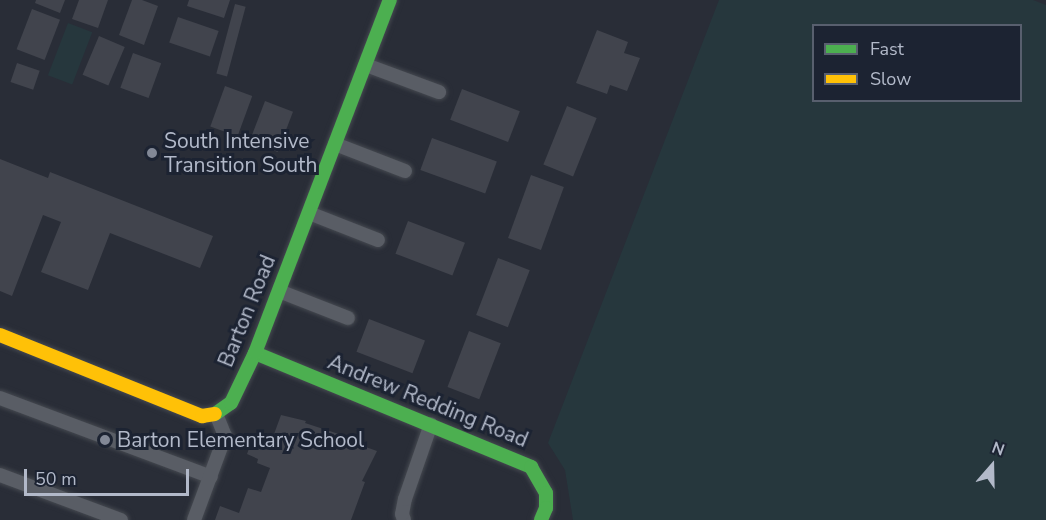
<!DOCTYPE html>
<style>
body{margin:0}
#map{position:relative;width:1046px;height:520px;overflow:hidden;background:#292d37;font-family:"Nunito Sans",sans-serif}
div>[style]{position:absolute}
.green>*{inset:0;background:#26373d;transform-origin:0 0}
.building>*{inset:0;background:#41444d;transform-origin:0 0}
.roads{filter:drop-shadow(0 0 2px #454950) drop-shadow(0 0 2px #454950)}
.lane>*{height:14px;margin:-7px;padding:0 7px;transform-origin:7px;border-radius:7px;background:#595d65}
.fast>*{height:14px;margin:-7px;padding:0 7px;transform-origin:7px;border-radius:7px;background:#4caf50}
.slow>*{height:14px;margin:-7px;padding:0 7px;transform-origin:7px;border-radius:7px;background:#ffc107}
.dots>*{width:16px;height:16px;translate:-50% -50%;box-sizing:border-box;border:3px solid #1c2332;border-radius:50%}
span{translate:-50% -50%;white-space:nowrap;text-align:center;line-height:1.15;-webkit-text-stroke:6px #1c2332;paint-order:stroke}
.poi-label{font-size:21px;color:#b2b9c9}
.left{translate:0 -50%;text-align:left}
.street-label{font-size:21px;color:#b2b9c9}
.legend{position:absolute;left:812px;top:24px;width:210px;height:78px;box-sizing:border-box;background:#1c2332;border:2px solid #585f6e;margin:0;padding:8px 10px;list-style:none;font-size:18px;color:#b2b9c9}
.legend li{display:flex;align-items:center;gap:12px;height:30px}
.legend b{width:30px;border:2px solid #585f6e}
.north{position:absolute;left:962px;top:436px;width:60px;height:60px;-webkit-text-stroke:4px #1c2332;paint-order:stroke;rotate:20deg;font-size:16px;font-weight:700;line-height:24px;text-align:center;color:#b2b9c9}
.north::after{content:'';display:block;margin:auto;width:21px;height:27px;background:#b2b9c9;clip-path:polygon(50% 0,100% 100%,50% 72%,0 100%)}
.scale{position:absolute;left:24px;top:469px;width:165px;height:27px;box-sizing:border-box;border:3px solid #b2b9c9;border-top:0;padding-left:8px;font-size:18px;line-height:21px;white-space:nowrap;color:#b2b9c9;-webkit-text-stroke:4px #1c2332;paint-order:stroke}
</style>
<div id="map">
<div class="green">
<div style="clip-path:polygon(evenodd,719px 0,1033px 0,1046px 5px,1046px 520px,573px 520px,565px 470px,548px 443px,719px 0,814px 26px,1020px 26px,1020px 100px,814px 100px,814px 26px)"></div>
<div style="left:68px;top:23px;width:26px;height:56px;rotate:21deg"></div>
</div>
<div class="building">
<div style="clip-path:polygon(36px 0,65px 0,60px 13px,35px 3px)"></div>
<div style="clip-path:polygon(79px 0,108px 0,98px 28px,72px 19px)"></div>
<div style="clip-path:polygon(132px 0,142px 0,158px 6px,144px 45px,119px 35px)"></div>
<div style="clip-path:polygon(189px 0,230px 0,224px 18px,187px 6px)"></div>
<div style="left:235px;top:4px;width:11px;height:72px;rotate:15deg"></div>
<div style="left:32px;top:9px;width:30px;height:43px;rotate:21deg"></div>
<div style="left:178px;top:17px;width:43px;height:27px;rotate:19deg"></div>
<div style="clip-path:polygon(597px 30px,628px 42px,624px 53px,640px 58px,627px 91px,610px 85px,607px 94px,576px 83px)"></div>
<div style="left:99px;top:36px;width:28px;height:42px;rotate:23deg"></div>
<div style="left:133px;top:53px;width:30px;height:37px;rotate:20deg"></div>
<div style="left:17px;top:63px;width:24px;height:20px;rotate:19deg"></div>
<div style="left:225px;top:86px;width:29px;height:43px;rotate:20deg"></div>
<div style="left:462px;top:89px;width:62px;height:33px;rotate:21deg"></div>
<div style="left:265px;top:101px;width:30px;height:43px;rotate:21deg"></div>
<div style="left:567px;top:106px;width:32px;height:63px;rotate:22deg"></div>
<div style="left:432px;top:138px;width:69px;height:34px;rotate:20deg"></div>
<div style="clip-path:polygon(0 159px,48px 178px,50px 172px,213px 236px,200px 268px,110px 233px,88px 290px,41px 272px,61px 222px,43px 215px,12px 296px,0 291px)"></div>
<div style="left:531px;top:175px;width:35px;height:67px;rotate:20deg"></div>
<div style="left:408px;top:221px;width:61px;height:35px;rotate:21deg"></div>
<div style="left:498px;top:258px;width:34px;height:61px;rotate:21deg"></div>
<div style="left:369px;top:319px;width:60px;height:35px;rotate:21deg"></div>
<div style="left:469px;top:331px;width:34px;height:60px;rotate:21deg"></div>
<div style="clip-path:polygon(281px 415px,306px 421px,305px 423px,348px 437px,346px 440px,377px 451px,362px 481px,365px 482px,351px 520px,215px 520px,220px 506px,239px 513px,248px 488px,261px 492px,270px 468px,257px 463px,258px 459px,247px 454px,251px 443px,263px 446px,264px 443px,270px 445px)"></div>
</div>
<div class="roads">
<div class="lane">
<div style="left:366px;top:65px;width:78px;rotate:20.3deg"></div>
<div style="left:335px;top:144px;width:75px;rotate:21.1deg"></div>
<div style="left:309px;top:213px;width:74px;rotate:21.4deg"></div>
<div style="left:279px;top:291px;width:74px;rotate:21.4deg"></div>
<div style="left:0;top:398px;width:225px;rotate:20.5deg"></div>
<div style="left:0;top:475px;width:129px;rotate:20.4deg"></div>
<div style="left:194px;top:520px;width:90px;rotate:-69.7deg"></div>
<div style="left:225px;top:436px;width:24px;rotate:-112deg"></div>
<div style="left:404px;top:520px;width:6px;rotate:-108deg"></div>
<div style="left:402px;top:514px;width:15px;rotate:-79deg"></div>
<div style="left:405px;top:499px;width:79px;rotate:-70.9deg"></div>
</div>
<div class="fast">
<div style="left:255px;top:353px;width:299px;rotate:22.4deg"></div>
<div style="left:531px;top:467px;width:30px;rotate:60deg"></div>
<div style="left:546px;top:493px;width:15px;rotate:90deg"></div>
<div style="left:546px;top:508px;width:13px;rotate:113deg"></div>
<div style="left:215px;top:414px;width:19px;rotate:-35deg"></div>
<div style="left:231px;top:403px;width:55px;rotate:-64.4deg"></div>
<div style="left:255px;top:353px;width:378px;rotate:-69.1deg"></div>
</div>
<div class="slow">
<div style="left:0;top:335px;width:218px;rotate:21.9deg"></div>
<div style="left:202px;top:416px;width:13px;rotate:-9deg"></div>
</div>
</div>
<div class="dots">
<div style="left:152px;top:153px;background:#828896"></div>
<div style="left:105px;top:440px;background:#828896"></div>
</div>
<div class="poi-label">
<span class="left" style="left:164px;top:153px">South Intensive<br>Transition South</span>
<span class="left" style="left:117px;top:440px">Barton Elementary School</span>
</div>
<div class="street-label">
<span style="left:247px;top:311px;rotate:-68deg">Barton Road</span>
<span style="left:428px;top:401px;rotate:22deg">Andrew Redding Road</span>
</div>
<ul class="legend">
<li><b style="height:8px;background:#4caf50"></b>Fast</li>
<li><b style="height:8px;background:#ffc107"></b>Slow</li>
</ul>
<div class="north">N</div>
<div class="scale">50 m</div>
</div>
